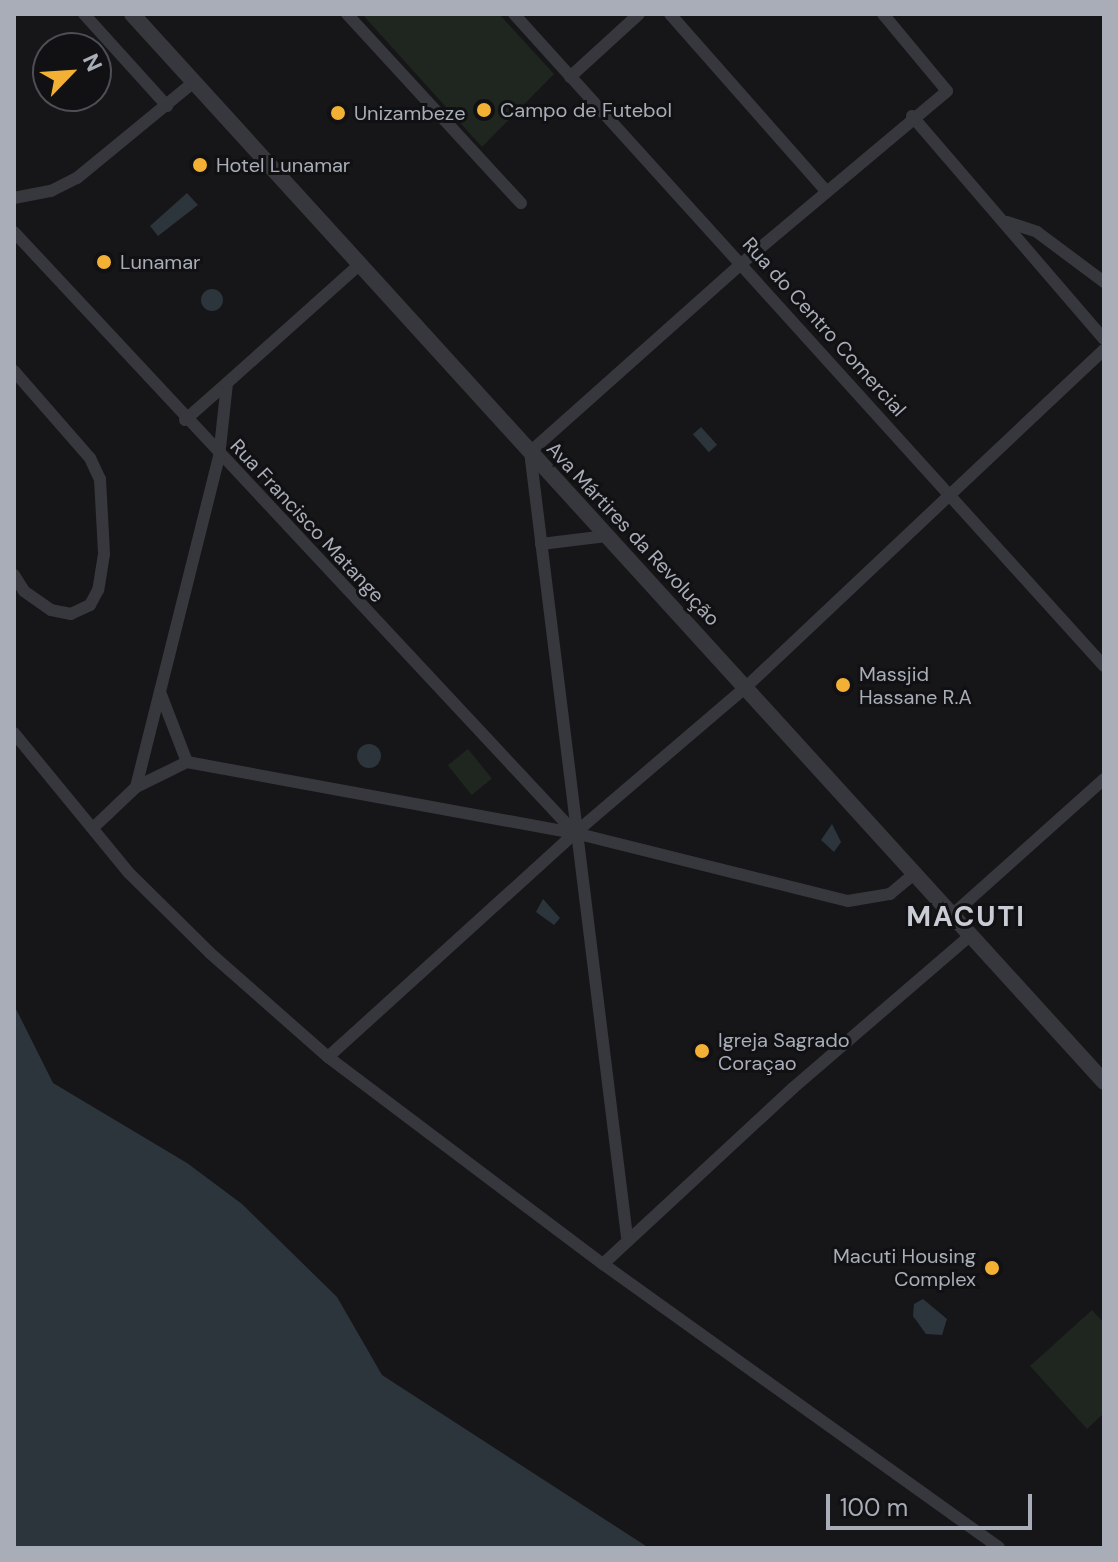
<!DOCTYPE html>
<meta charset="utf-8">
<style>
body{margin:0}
#map{position:relative;width:1118px;height:1562px;overflow:hidden;background:#161618;font-family:"DM Sans",sans-serif}
div>[style]{position:absolute}
.green>*{inset:0;background:#1e261f;transform-origin:0 0}
.water>*{inset:0;background:#2c353c;transform-origin:0 0}
.round{border-radius:50%}
.minor>*{height:12px;margin:-6px;padding:0 6px;transform-origin:6px;border-radius:6px;background:#37383d}
.tertiary>*{height:16px;margin:-8px;padding:0 8px;transform-origin:8px;border-radius:8px;background:#37383d}
.dots>*{width:22px;height:22px;translate:-50% -50%;box-sizing:border-box;border:4px solid #111113;border-radius:50%}
span{translate:-50% -50%;white-space:nowrap;text-align:center;line-height:1.15;-webkit-text-stroke:6px #111113;paint-order:stroke}
.poi-label{font-size:20px;color:#a8adb8}
.left{translate:0 -50%;text-align:left}
.right{translate:-100% -50%;text-align:right}
.street-label{font-size:20px;color:#a8adb8}
.district-label{font-size:28px;color:#c9ccd4;font-weight:700;letter-spacing:2px}
.frame{position:absolute;inset:0;border:16px solid #a8adb8;pointer-events:none}
.north{position:absolute;left:32px;top:32px;width:80px;height:80px;box-sizing:border-box;background:#111113;border:2px solid #4d4f55;border-radius:50%;rotate:65deg;font-size:22px;font-weight:700;line-height:32px;text-align:center;color:#a8adb8}
.north::after{content:'';display:block;margin:auto;width:28px;height:36px;background:#f2b134;clip-path:polygon(50% 0,100% 100%,50% 72%,0 100%)}
.scale{position:absolute;left:826px;top:1494px;width:206px;height:36px;box-sizing:border-box;border:4px solid #a8adb8;border-top:0;padding-left:10px;font-size:24px;line-height:28px;white-space:nowrap;color:#a8adb8;-webkit-text-stroke:6px #111113;paint-order:stroke}
</style>
<div id="map">
<div class="green">
<div style="clip-path:polygon(362px 14px,499px 14px,554px 74px,482px 147px)"></div>
<div style="left:468px;top:749px;width:38px;height:26px;rotate:51deg"></div>
<div style="clip-path:polygon(1092px 1310px,1104px 1323px,1104px 1413px,1087px 1429px,1030px 1366px)"></div>
</div>
<div class="water">
<div style="clip-path:polygon(187px 193px,198px 205px,158px 236px,150px 226px)"></div>
<div class="round" style="left:201px;top:289px;width:22px;height:22px"></div>
<div style="left:701px;top:427px;width:24px;height:11px;rotate:48deg"></div>
<div class="round" style="left:357px;top:744px;width:24px;height:24px"></div>
<div style="clip-path:polygon(832px 824px,841px 842px,834px 852px,821px 840px)"></div>
<div style="clip-path:polygon(543px 899px,560px 918px,554px 925px,536px 912px)"></div>
<div style="clip-path:polygon(14px 1005px,53px 1083px,187px 1163px,242px 1204px,337px 1297px,382px 1375px,649px 1548px,14px 1548px)"></div>
<div style="clip-path:polygon(923px 1299px,947px 1319px,942px 1335px,926px 1334px,913px 1316px,914px 1304px)"></div>
</div>
<div class="minor">
<div style="left:84px;top:14px;width:124px;rotate:47.9deg"></div>
<div style="left:347px;top:14px;width:257px;rotate:47.4deg"></div>
<div style="left:514px;top:14px;width:879px;rotate:47.86deg"></div>
<div style="left:670px;top:14px;width:235px;rotate:48.6deg"></div>
<div style="left:570px;top:77px;width:93px;rotate:-42.4deg"></div>
<div style="left:912px;top:116px;width:294px;rotate:49.3deg"></div>
<div style="left:14px;top:198px;width:38px;rotate:-11deg"></div>
<div style="left:51px;top:191px;width:29px;rotate:-27deg"></div>
<div style="left:77px;top:178px;width:151px;rotate:-39.4deg"></div>
<div style="left:1007px;top:222px;width:32px;rotate:18deg"></div>
<div style="left:1037px;top:232px;width:84px;rotate:36.7deg"></div>
<div style="left:14px;top:232px;width:822px;rotate:46.97deg"></div>
<div style="left:14px;top:371px;width:116px;rotate:48.9deg"></div>
<div style="left:90px;top:458px;width:23px;rotate:65deg"></div>
<div style="left:100px;top:479px;width:75px;rotate:86.9deg"></div>
<div style="left:104px;top:554px;width:36px;rotate:99deg"></div>
<div style="left:98px;top:590px;width:17px;rotate:118deg"></div>
<div style="left:90px;top:605px;width:21px;rotate:155deg"></div>
<div style="left:71px;top:614px;width:20px;rotate:-169deg"></div>
<div style="left:51px;top:610px;width:33px;rotate:-145deg"></div>
<div style="left:24px;top:591px;width:19px;rotate:-122deg"></div>
<div style="left:185px;top:420px;width:56px;rotate:-41.4deg"></div>
<div style="left:541px;top:544px;width:66px;rotate:-6.9deg"></div>
<div style="left:160px;top:692px;width:75px;rotate:68.9deg"></div>
<div style="left:14px;top:733px;width:180px;rotate:50.6deg"></div>
<div style="left:128px;top:872px;width:115px;rotate:44.6deg"></div>
<div style="left:210px;top:953px;width:157px;rotate:41.4deg"></div>
<div style="left:328px;top:1057px;width:344px;rotate:37deg"></div>
<div style="left:603px;top:1264px;width:487px;rotate:35.6deg"></div>
<div style="left:136px;top:787px;width:340px;rotate:-75.9deg"></div>
<div style="left:219px;top:457px;width:74px;rotate:-83.8deg"></div>
<div style="left:227px;top:383px;width:177px;rotate:-41.8deg"></div>
<div style="left:93px;top:828px;width:59px;rotate:-43.6deg"></div>
<div style="left:136px;top:787px;width:57px;rotate:-26.1deg"></div>
<div style="left:187px;top:762px;width:394px;rotate:10.4deg"></div>
<div style="left:575px;top:833px;width:281px;rotate:14deg"></div>
<div style="left:848px;top:901px;width:43px;rotate:-9.5deg"></div>
<div style="left:890px;top:894px;width:33px;rotate:-40deg"></div>
<div style="left:952px;top:915px;width:204px;rotate:-41.8deg"></div>
<div style="left:328px;top:1057px;width:333px;rotate:-42.2deg"></div>
<div style="left:575px;top:833px;width:225px;rotate:-40.5deg"></div>
<div style="left:746px;top:687px;width:492px;rotate:-43.3deg"></div>
<div style="left:627px;top:1237px;width:791px;rotate:-97.04deg"></div>
<div style="left:530px;top:452px;width:283px;rotate:-41.7deg"></div>
<div style="left:741px;top:264px;width:269px;rotate:-40deg"></div>
<div style="left:947px;top:91px;width:100px;rotate:-129.7deg"></div>
<div style="left:603px;top:1264px;width:259px;rotate:-42.8deg"></div>
<div style="left:793px;top:1088px;width:235px;rotate:-40.7deg"></div>
</div>
<div class="tertiary">
<div style="left:132px;top:14px;width:1444px;rotate:47.69deg"></div>
</div>
<div class="dots">
<div style="left:484px;top:110px;background:#f2b134"></div>
<div style="left:338px;top:113px;background:#f2b134"></div>
<div style="left:200px;top:165px;background:#f2b134"></div>
<div style="left:104px;top:262px;background:#f2b134"></div>
<div style="left:843px;top:685px;background:#f2b134"></div>
<div style="left:702px;top:1051px;background:#f2b134"></div>
<div style="left:992px;top:1268px;background:#f2b134"></div>
</div>
<div class="poi-label">
<span class="left" style="left:500px;top:110px">Campo de Futebol</span>
<span class="left" style="left:354px;top:113px">Unizambeze</span>
<span class="left" style="left:216px;top:165px">Hotel Lunamar</span>
<span class="left" style="left:120px;top:262px">Lunamar</span>
<span class="left" style="left:859px;top:686px">Massjid<br>Hassane R.A</span>
<span class="left" style="left:718px;top:1052px">Igreja Sagrado<br>Coraçao</span>
<span class="right" style="left:976px;top:1268px">Macuti Housing<br>Complex</span>
</div>
<div class="street-label">
<span style="left:824px;top:327px;rotate:48deg">Rua do Centro Comercial</span>
<span style="left:307px;top:521px;rotate:47deg">Rua Francisco Matange</span>
<span style="left:633px;top:534px;rotate:47deg">Ava Mártires da Revolução</span>
</div>
<div class="district-label">
<span style="left:966px;top:917px">MACUTI</span>
</div>
<div class="frame"></div>
<div class="north">N</div>
<div class="scale">100 m</div>
</div>
